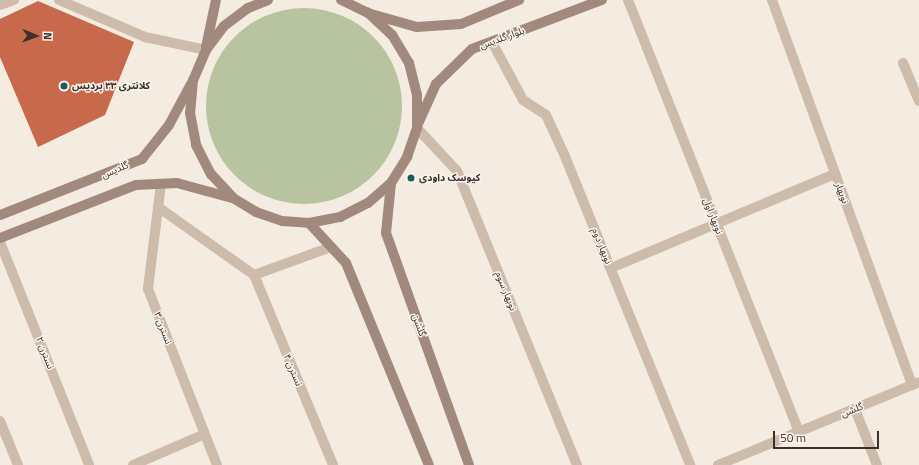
<!DOCTYPE html>
<meta charset="utf-8">
<style>
body{margin:0}
#map{position:relative;width:919px;height:465px;overflow:hidden;background:#f4ebe1;font-family:"Titillium Web","Noto Sans Arabic",sans-serif}
div>[style]{position:absolute}
.green>*{inset:0;background:#b8c4a0}
.round{border-radius:50%}
.building>*{inset:0;background:#c8694b}
.street>*{height:10px;margin:-5px;padding:0 5px;transform-origin:5px;border-radius:5px;background:#cdbbac}
.secondary>*{height:10px;margin:-5px;padding:0 5px;transform-origin:5px;border-radius:5px;background:#a18a7d}
.dots>*{width:11px;height:11px;translate:-50% -50%;box-sizing:border-box;border:2px solid #fbf5ee;border-radius:50%}
span{translate:-50% -50%;white-space:nowrap;text-align:center;line-height:1.15;-webkit-text-stroke:3px #fbf5ee;paint-order:stroke}
.street-label{font-size:10px;color:#3b302b}
.poi-label{font-size:10px;color:#3b302b;font-weight:700}
.left{translate:0 -50%;text-align:left}
.north{position:absolute;left:16px;top:16px;width:40px;height:40px;-webkit-text-stroke:3px #fbf5ee;paint-order:stroke;rotate:91deg;font-size:11px;font-weight:700;line-height:16px;text-align:center;color:#3b302b}
.north::after{content:'';display:block;margin:auto;width:14px;height:18px;background:#3b302b;clip-path:polygon(50% 0,100% 100%,50% 72%,0 100%)}
.scale{position:absolute;left:773px;top:431px;width:106px;height:18px;box-sizing:border-box;border:2px solid #3b302b;border-top:0;padding-left:5px;font-size:12px;line-height:14px;white-space:nowrap;color:#3b302b;-webkit-text-stroke:3px #fbf5ee;paint-order:stroke}
</style>
<div id="map">
<div class="green">
<div class="round" style="left:206px;top:8px;width:196px;height:196px"></div>
</div>
<div class="building">
<div style="clip-path:polygon(38px 1px,134px 42px,105px 115px,38px 147px,0 57px,0 19px)"></div>
</div>
<div class="street">
<div style="left:59px;top:0;width:94px;rotate:23.3deg"></div>
<div style="left:145px;top:37px;width:62px;rotate:12deg"></div>
<div style="left:628px;top:0;width:465px;rotate:68.4deg"></div>
<div style="left:772px;top:0;width:410px;rotate:70deg"></div>
<div style="left:0;top:5px;width:15px;rotate:-20deg"></div>
<div style="left:492px;top:42px;width:66px;rotate:61.9deg"></div>
<div style="left:523px;top:100px;width:27px;rotate:33deg"></div>
<div style="left:546px;top:115px;width:43px;rotate:65.2deg"></div>
<div style="left:564px;top:154px;width:336px;rotate:67.9deg"></div>
<div style="left:903px;top:63px;width:41px;rotate:67.2deg"></div>
<div style="left:417px;top:128px;width:59px;rotate:47.1deg"></div>
<div style="left:457px;top:171px;width:318px;rotate:67.8deg"></div>
<div style="left:161px;top:184px;width:106px;rotate:97.1deg"></div>
<div style="left:148px;top:289px;width:189px;rotate:68.6deg"></div>
<div style="left:158px;top:207px;width:118px;rotate:35.3deg"></div>
<div style="left:254px;top:275px;width:82px;rotate:-20deg"></div>
<div style="left:0;top:242px;width:240px;rotate:68.2deg"></div>
<div style="left:611px;top:268px;width:243px;rotate:-22.8deg"></div>
<div style="left:254px;top:275px;width:206px;rotate:67.4deg"></div>
<div style="left:855px;top:409px;width:60px;rotate:68.6deg"></div>
<div style="left:0;top:421px;width:48px;rotate:67.8deg"></div>
<div style="left:133px;top:465px;width:78px;rotate:-23.3deg"></div>
<div style="left:718px;top:465px;width:217px;rotate:-22.4deg"></div>
</div>
<div class="secondary">
<div style="left:268px;top:0;width:22px;rotate:158deg"></div>
<div style="left:248px;top:8px;width:30px;rotate:143deg"></div>
<div style="left:224px;top:26px;width:30px;rotate:127deg"></div>
<div style="left:206px;top:50px;width:33px;rotate:113deg"></div>
<div style="left:193px;top:80px;width:33px;rotate:95deg"></div>
<div style="left:190px;top:113px;width:33px;rotate:79deg"></div>
<div style="left:196px;top:145px;width:33px;rotate:63deg"></div>
<div style="left:211px;top:174px;width:33px;rotate:47deg"></div>
<div style="left:233px;top:198px;width:27px;rotate:31deg"></div>
<div style="left:256px;top:212px;width:28px;rotate:19deg"></div>
<div style="left:282px;top:221px;width:27px;rotate:4deg"></div>
<div style="left:309px;top:223px;width:32px;rotate:-11deg"></div>
<div style="left:340px;top:217px;width:31px;rotate:-27deg"></div>
<div style="left:368px;top:203px;width:30px;rotate:-41deg"></div>
<div style="left:391px;top:183px;width:31px;rotate:-58deg"></div>
<div style="left:407px;top:157px;width:31px;rotate:-71deg"></div>
<div style="left:417px;top:128px;width:33px;rotate:-90deg"></div>
<div style="left:417px;top:95px;width:33px;rotate:-104deg"></div>
<div style="left:409px;top:63px;width:33px;rotate:-121deg"></div>
<div style="left:392px;top:35px;width:33px;rotate:-137deg"></div>
<div style="left:368px;top:13px;width:30px;rotate:-154deg"></div>
<div style="left:371px;top:14px;width:48px;rotate:15.8deg"></div>
<div style="left:417px;top:27px;width:44px;rotate:-3.9deg"></div>
<div style="left:461px;top:24px;width:63px;rotate:-22.5deg"></div>
<div style="left:206px;top:47px;width:48px;rotate:-78deg"></div>
<div style="left:418px;top:124px;width:44px;rotate:-65.8deg"></div>
<div style="left:436px;top:84px;width:50px;rotate:-44.2deg"></div>
<div style="left:472px;top:49px;width:139px;rotate:-20.7deg"></div>
<div style="left:391px;top:183px;width:50px;rotate:95.7deg"></div>
<div style="left:386px;top:233px;width:246px;rotate:70.3deg"></div>
<div style="left:0;top:215px;width:153px;rotate:-21.5deg"></div>
<div style="left:142px;top:159px;width:43px;rotate:-51.5deg"></div>
<div style="left:169px;top:125px;width:47px;rotate:-61.8deg"></div>
<div style="left:309px;top:223px;width:54px;rotate:47.2deg"></div>
<div style="left:346px;top:263px;width:218px;rotate:67.7deg"></div>
<div style="left:0;top:238px;width:146px;rotate:-21.3deg"></div>
<div style="left:136px;top:185px;width:41px;rotate:-2.8deg"></div>
<div style="left:177px;top:183px;width:57px;rotate:15.3deg"></div>
</div>
<div class="dots">
<div style="left:64px;top:86px;background:#1f5a5e"></div>
<div style="left:411px;top:178px;background:#1f5a5e"></div>
</div>
<div class="street-label">
<span style="left:502px;top:38px;rotate:-20deg">بلوار گلدیس</span>
<span style="left:115px;top:170px;rotate:-23deg">گلدیس</span>
<span style="left:842px;top:193px;rotate:70deg">نوبهار</span>
<span style="left:713px;top:216px;rotate:68deg">نوبهار اول</span>
<span style="left:602px;top:246px;rotate:68deg">نوبهار دوم</span>
<span style="left:506px;top:291px;rotate:68deg">نوبهار سوم</span>
<span style="left:419px;top:325px;rotate:70deg">گلشن</span>
<span style="left:163px;top:328px;rotate:69deg">نسترن ۳</span>
<span style="left:45px;top:353px;rotate:68deg">نسترن ۲</span>
<span style="left:293px;top:370px;rotate:67deg">نسترن ۴</span>
<span style="left:852px;top:410px;rotate:-22deg">گلشن</span>
</div>
<div class="poi-label">
<span class="left" style="left:72px;top:86px">کلانتری ۳۳ پردیس</span>
<span class="left" style="left:419px;top:178px">کیوسک داودی</span>
</div>
<div class="north">N</div>
<div class="scale">50 m</div>
</div>
